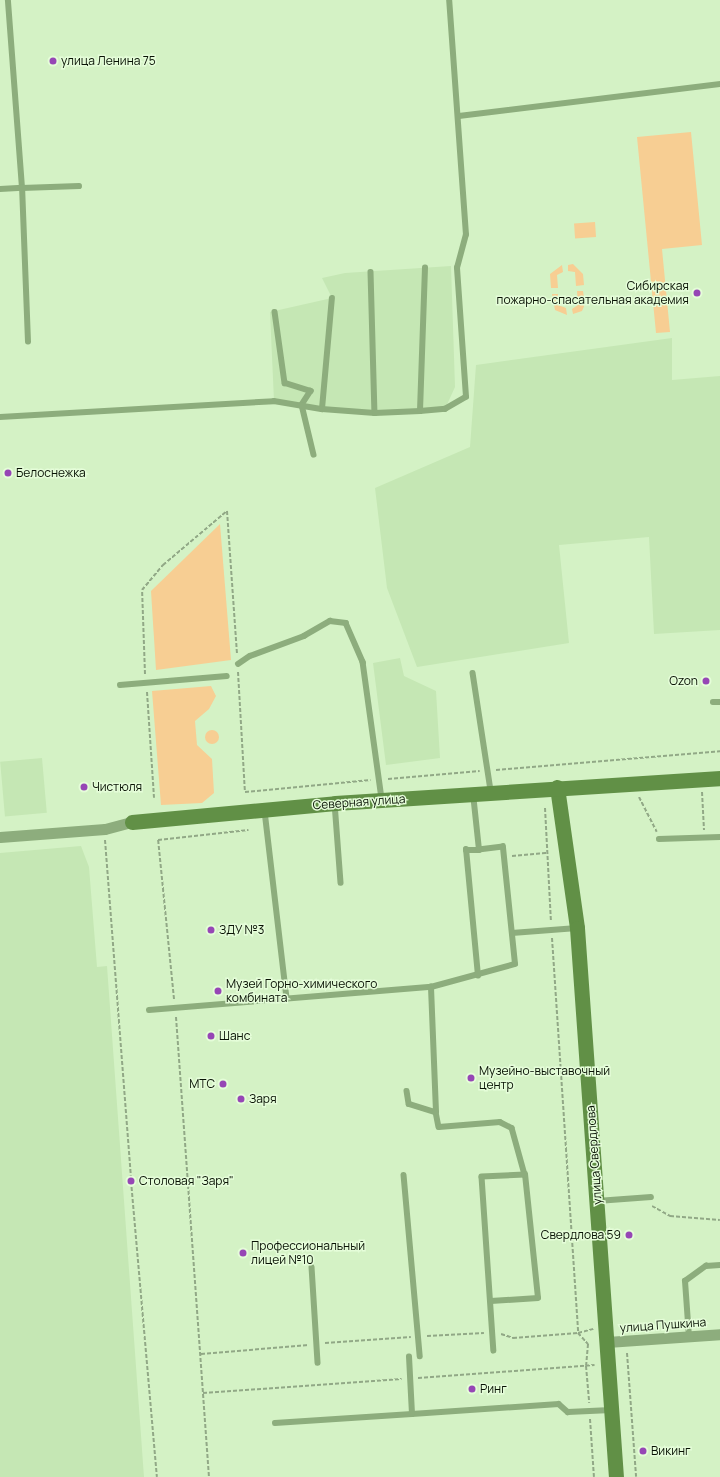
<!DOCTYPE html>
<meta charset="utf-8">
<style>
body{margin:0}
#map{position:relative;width:720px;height:1477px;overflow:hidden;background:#d4f2c5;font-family:Manrope,sans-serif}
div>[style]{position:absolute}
.built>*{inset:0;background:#c5e7b4;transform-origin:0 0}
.green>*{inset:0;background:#f7ce93;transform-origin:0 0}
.round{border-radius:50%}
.path>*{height:2px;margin-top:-1px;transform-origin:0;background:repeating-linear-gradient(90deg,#91a886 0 4px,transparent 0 6px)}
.lane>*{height:5.5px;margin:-2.75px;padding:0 2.75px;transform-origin:2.75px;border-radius:2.75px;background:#8dad7d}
.street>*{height:11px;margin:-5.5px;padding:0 5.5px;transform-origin:5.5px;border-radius:5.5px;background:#8dad7d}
.secondary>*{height:15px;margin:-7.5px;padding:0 7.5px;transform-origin:7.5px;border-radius:7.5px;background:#619046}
.dots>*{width:11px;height:11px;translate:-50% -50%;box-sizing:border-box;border:2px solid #e5fdd9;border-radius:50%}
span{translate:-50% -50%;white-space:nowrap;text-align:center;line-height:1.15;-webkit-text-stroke:3px #e5fdd9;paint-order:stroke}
.poi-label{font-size:12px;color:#081204}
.left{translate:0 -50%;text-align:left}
.right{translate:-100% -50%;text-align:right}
.street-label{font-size:12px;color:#081204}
</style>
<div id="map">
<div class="built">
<div style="clip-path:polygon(451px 266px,455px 387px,445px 409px,375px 413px,274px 401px,270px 312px,332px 298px,322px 278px,345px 273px)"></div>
<div style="clip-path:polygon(672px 338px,672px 380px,720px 376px,720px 630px,654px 634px,649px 537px,559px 545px,569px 643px,417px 667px,387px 588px,375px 488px,470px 447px,476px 365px)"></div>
<div style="clip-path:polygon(400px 658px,404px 676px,436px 691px,440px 758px,386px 765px,373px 663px)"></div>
<div style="left:42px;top:758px;width:55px;height:42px;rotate:85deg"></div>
<div style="clip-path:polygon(81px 846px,89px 867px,97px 967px,107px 966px,144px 1477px,0 1477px,0 853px)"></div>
</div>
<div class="green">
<div style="clip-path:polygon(691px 132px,702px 245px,662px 249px,670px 332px,656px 333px,637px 137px)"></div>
<div style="left:595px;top:222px;width:15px;height:21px;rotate:86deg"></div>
<div style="clip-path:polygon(573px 264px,583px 274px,584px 285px,576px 286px,575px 272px,568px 271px,568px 265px)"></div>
<div style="clip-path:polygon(562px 265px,563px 272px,557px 275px,558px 288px,551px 288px,550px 274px)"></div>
<div style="clip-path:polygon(577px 291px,583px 291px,585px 304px,582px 311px,573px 314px,572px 309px,578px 305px)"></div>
<div style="clip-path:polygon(552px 294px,558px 294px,558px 305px,566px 308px,567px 315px,555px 310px)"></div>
<div style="clip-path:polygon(220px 524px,231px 660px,156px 670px,151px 591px)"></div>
<div style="clip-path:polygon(211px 686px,216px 696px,209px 709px,195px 721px,197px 745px,212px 759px,214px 793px,202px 803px,161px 805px,152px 691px)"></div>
<div class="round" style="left:205px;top:730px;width:14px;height:14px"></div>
</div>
<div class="path">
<div style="left:238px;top:672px;width:120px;rotate:86.7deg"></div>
<div style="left:245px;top:792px;width:126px;rotate:-5.5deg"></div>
<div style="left:145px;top:674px;width:84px;rotate:-92deg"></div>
<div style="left:142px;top:590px;width:33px;rotate:-50deg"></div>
<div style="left:163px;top:565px;width:84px;rotate:-40.2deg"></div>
<div style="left:227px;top:511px;width:144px;rotate:86deg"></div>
<div style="left:147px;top:692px;width:106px;rotate:86.2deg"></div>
<div style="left:496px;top:770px;width:225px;rotate:-4.8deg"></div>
<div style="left:388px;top:779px;width:92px;rotate:-5deg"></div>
<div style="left:702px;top:792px;width:38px;rotate:87deg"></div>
<div style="left:639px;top:797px;width:39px;rotate:63deg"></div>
<div style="left:545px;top:808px;width:114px;rotate:87deg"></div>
<div style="left:105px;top:840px;width:342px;rotate:85.6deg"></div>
<div style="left:131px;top:1181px;width:297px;rotate:85deg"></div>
<div style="left:512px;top:856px;width:36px;rotate:-5deg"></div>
<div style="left:552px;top:938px;width:396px;rotate:86.2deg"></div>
<div style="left:578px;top:1333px;width:15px;rotate:48deg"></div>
<div style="left:588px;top:1344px;width:22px;rotate:95deg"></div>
<div style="left:586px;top:1366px;width:37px;rotate:85deg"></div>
<div style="left:174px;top:999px;width:160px;rotate:-95.7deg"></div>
<div style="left:158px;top:840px;width:91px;rotate:-6.3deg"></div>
<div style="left:176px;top:1017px;width:461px;rotate:85.9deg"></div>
<div style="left:652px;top:1206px;width:21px;rotate:29deg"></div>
<div style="left:670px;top:1216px;width:50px;rotate:4.6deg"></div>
<div style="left:619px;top:1327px;width:7px;rotate:8deg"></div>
<div style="left:626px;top:1328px;width:2px;rotate:90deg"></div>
<div style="left:501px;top:1334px;width:13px;rotate:18deg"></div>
<div style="left:513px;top:1338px;width:65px;rotate:-4.4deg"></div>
<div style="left:578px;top:1333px;width:16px;rotate:-15deg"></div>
<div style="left:427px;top:1336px;width:57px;rotate:-3deg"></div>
<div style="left:325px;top:1343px;width:86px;rotate:-4deg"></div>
<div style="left:627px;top:1353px;width:124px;rotate:85.8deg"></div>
<div style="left:201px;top:1354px;width:108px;rotate:-4.8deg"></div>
<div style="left:418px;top:1378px;width:177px;rotate:-4.2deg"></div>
<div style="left:203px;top:1393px;width:199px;rotate:-4deg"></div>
<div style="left:590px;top:1419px;width:58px;rotate:86.1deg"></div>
</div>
<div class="lane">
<div style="left:459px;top:116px;width:263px;rotate:-7deg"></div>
<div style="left:0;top:189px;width:22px;rotate:-3deg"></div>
<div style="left:22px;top:188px;width:189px;rotate:-94.3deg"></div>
<div style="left:371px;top:272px;width:141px;rotate:88.4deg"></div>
<div style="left:275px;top:312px;width:72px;rotate:82deg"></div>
<div style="left:285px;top:383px;width:27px;rotate:17deg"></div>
<div style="left:311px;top:391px;width:17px;rotate:123deg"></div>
<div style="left:302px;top:405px;width:51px;rotate:76.5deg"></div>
<div style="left:28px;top:342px;width:154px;rotate:-92.2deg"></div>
<div style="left:22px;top:188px;width:57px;rotate:-2deg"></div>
<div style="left:322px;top:409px;width:111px;rotate:-84.9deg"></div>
<div style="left:420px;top:411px;width:143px;rotate:-88deg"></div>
<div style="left:0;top:417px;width:274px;rotate:-3.3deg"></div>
<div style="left:274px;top:401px;width:49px;rotate:9.5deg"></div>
<div style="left:322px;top:409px;width:53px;rotate:4.3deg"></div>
<div style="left:375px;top:413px;width:45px;rotate:-2.5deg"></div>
<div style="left:420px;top:411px;width:25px;rotate:-5deg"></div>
<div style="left:445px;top:409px;width:24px;rotate:-30deg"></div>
<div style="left:466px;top:397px;width:129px;rotate:-94deg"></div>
<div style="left:457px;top:268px;width:34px;rotate:-75deg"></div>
<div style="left:466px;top:235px;width:236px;rotate:-94.1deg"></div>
<div style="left:238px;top:664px;width:14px;rotate:-34deg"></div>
<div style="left:250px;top:656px;width:58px;rotate:-20.3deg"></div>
<div style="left:304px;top:636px;width:30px;rotate:-30deg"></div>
<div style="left:330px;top:621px;width:16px;rotate:7deg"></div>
<div style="left:346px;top:623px;width:43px;rotate:66.4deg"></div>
<div style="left:363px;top:662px;width:138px;rotate:82.1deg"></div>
<div style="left:473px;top:673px;width:119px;rotate:81.3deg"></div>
<div style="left:120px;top:685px;width:107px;rotate:-4.8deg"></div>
<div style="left:713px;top:702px;width:7px"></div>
<div style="left:335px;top:803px;width:80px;rotate:85.7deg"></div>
<div style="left:265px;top:811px;width:189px;rotate:83.3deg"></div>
<div style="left:659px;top:839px;width:61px;rotate:-1.9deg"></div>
<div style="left:512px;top:933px;width:65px;rotate:-4.4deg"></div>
<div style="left:478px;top:976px;width:127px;rotate:-95.4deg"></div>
<div style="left:466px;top:850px;width:13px"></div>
<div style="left:149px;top:1010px;width:283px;rotate:-4.7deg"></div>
<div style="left:431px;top:987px;width:87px;rotate:-15.3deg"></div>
<div style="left:515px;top:964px;width:118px;rotate:-95.9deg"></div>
<div style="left:503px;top:847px;width:24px;rotate:173deg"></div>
<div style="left:479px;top:850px;width:56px;rotate:-96.1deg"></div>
<div style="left:407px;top:1091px;width:13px;rotate:81deg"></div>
<div style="left:409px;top:1104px;width:28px;rotate:17deg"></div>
<div style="left:436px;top:1112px;width:125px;rotate:-92.3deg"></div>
<div style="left:436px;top:1112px;width:15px;rotate:79deg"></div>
<div style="left:439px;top:1127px;width:61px;rotate:-4.7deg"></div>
<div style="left:500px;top:1122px;width:13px;rotate:27deg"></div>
<div style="left:512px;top:1128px;width:49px;rotate:74.5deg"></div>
<div style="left:404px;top:1175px;width:182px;rotate:84.9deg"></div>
<div style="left:597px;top:1201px;width:54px;rotate:-4.2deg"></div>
<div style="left:312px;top:1267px;width:96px;rotate:86.4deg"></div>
<div style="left:491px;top:1301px;width:47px;rotate:-3.7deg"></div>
<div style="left:538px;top:1298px;width:124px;rotate:-96deg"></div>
<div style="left:525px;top:1175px;width:43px;rotate:177.3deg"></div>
<div style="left:482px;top:1177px;width:174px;rotate:86.1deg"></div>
<div style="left:689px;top:1337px;width:56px;rotate:-94.1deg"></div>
<div style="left:685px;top:1281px;width:26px;rotate:-36deg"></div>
<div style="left:706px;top:1266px;width:14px;rotate:-4deg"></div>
<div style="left:412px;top:1414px;width:147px;rotate:-3.9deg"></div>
<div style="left:559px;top:1404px;width:12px;rotate:42deg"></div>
<div style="left:568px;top:1412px;width:43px;rotate:-2.7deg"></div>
<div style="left:275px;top:1423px;width:137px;rotate:-3.8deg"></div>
<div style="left:412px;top:1414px;width:57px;rotate:-93deg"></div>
</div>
<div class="street">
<div style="left:0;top:837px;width:105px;rotate:-4.4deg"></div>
<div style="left:105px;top:829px;width:28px;rotate:-15deg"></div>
<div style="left:607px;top:1342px;width:113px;rotate:-4deg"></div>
</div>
<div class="secondary">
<div style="left:557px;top:787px;width:142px;rotate:81.9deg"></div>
<div style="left:577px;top:928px;width:550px;rotate:85.94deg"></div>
<div style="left:132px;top:822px;width:204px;rotate:-5.3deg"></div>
<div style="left:335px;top:803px;width:386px;rotate:-3.7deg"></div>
</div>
<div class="dots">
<div style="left:53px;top:61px;background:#9646b5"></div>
<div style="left:697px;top:293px;background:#9646b5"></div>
<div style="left:8px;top:473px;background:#9646b5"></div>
<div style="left:706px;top:681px;background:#9646b5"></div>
<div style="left:84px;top:787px;background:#9646b5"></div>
<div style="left:211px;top:930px;background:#9646b5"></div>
<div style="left:218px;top:991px;background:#9646b5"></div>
<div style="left:211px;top:1036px;background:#9646b5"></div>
<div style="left:471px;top:1078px;background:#9646b5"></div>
<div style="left:223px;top:1084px;background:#9646b5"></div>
<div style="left:241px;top:1099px;background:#9646b5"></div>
<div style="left:131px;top:1181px;background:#9646b5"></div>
<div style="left:629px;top:1235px;background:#9646b5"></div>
<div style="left:243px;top:1253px;background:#9646b5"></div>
<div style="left:472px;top:1389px;background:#9646b5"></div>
<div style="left:643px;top:1451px;background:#9646b5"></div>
</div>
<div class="poi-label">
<span class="left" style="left:61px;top:61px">улица Ленина 75</span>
<span class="right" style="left:689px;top:293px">Сибирская<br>пожарно-спасательная академия</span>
<span class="left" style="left:16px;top:473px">Белоснежка</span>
<span class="right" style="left:698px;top:681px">Ozon</span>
<span class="left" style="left:92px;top:787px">Чистюля</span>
<span class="left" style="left:219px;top:930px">ЗДУ №3</span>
<span class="left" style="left:226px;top:991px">Музей Горно-химического<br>комбината</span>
<span class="left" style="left:219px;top:1036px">Шанс</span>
<span class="left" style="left:479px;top:1078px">Музейно-выставочный<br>центр</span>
<span class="right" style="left:215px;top:1084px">МТС</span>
<span class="left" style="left:249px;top:1099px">Заря</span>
<span class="left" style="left:139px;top:1181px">Столовая "Заря"</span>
<span class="right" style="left:621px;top:1235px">Свердлова 59</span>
<span class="left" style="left:251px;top:1253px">Профессиональный<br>лицей №10</span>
<span class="left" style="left:480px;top:1389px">Ринг</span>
<span class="left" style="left:651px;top:1451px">Викинг</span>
</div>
<div class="street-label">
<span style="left:359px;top:802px;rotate:-4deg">Северная улица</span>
<span style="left:594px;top:1155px;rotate:-94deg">улица Свердлова</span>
<span style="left:663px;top:1325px;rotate:-4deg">улица Пушкина</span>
</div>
</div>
